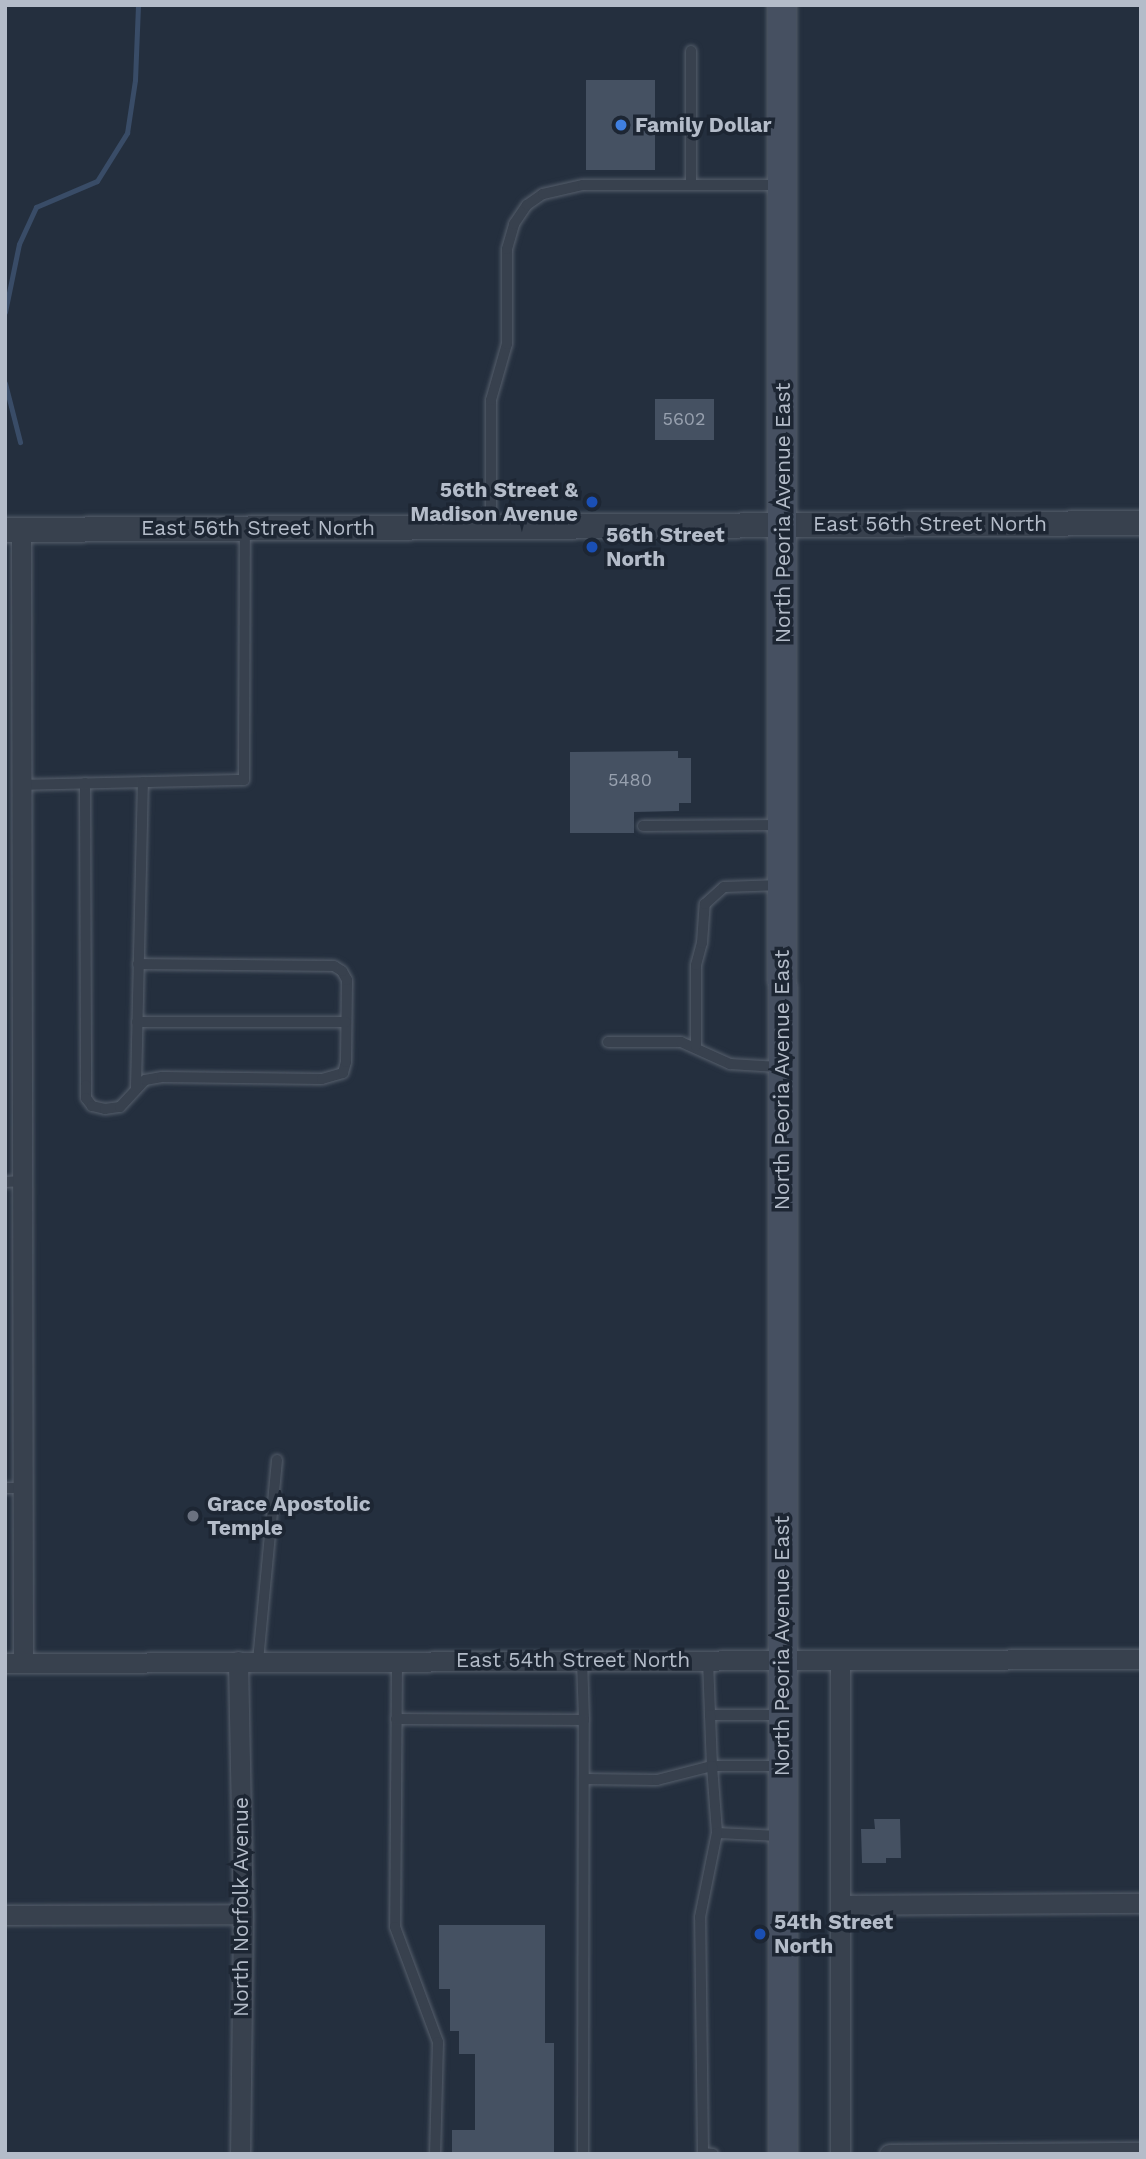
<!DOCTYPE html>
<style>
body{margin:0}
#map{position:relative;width:1146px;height:2159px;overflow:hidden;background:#242f3e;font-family:"Work Sans",sans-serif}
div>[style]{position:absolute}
.stream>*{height:5px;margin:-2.5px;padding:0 2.5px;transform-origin:2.5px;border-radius:2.5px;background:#394c67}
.building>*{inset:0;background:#455162;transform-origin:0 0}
.roads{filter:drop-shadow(0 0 2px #565f6c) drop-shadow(0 0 2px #565f6c)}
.service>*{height:10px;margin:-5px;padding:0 5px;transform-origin:5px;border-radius:5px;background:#38414e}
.minor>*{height:19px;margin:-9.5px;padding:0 9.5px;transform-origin:9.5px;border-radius:9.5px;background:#38414e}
.tertiary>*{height:24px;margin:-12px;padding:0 12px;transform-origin:12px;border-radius:12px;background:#38414e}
.secondary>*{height:28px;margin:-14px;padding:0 14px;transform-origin:14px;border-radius:14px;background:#465061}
.dots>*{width:19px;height:19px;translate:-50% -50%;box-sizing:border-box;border:4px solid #1d2633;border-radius:50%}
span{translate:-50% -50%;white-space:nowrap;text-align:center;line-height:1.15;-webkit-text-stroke:7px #1d2633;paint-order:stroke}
.number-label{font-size:18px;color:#98a1af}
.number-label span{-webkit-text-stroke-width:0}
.poi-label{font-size:21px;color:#b4bcc9;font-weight:700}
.left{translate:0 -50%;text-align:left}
.right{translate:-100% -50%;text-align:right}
.street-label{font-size:21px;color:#b4bcc9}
.frame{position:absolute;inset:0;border:7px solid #b4bcc9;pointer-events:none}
</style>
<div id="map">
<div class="stream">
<div style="left:5px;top:312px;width:69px;rotate:-78.4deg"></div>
<div style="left:19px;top:244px;width:41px;rotate:-65.3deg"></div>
<div style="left:36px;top:207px;width:66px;rotate:-23.1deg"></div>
<div style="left:97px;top:181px;width:57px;rotate:-58deg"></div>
<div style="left:127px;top:133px;width:54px;rotate:-81.4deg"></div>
<div style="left:135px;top:80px;width:75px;rotate:-87.7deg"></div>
<div style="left:5px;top:383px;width:61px;rotate:75.7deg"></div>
</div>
<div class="building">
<div style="left:586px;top:80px;width:69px;height:90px"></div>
<div style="left:655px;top:399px;width:59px;height:41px"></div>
<div style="clip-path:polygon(678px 751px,678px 758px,691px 758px,691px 803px,679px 803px,679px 811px,634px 812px,634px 833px,570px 833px,570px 752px)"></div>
<div style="clip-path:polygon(874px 1819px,900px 1819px,901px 1858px,886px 1858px,886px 1863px,862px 1863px,861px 1829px,875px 1829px)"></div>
<div style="clip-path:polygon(439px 1925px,545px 1925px,545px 2043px,554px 2043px,554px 2154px,452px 2154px,452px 2130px,475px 2130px,475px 2054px,459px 2054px,459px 2031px,450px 2031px,450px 1989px,439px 1989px)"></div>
</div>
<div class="roads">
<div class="service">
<div style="left:691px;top:51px;width:134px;rotate:90deg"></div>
<div style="left:491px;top:526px;width:126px;rotate:-90deg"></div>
<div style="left:491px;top:400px;width:58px;rotate:-74.1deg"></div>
<div style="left:507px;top:344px;width:95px;rotate:-90deg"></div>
<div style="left:507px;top:249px;width:26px;rotate:-74deg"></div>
<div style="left:514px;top:224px;width:23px;rotate:-56deg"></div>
<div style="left:527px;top:205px;width:19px;rotate:-35deg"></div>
<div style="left:543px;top:194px;width:41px;rotate:-12.7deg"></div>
<div style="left:583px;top:185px;width:198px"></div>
<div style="left:85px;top:783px;width:302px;rotate:89.8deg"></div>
<div style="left:86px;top:1085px;width:13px;rotate:90deg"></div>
<div style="left:86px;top:1098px;width:10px;rotate:53deg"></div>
<div style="left:92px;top:1106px;width:13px;rotate:13deg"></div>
<div style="left:105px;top:1109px;width:15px;rotate:-8deg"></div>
<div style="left:120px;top:1107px;width:37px;rotate:-47deg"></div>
<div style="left:145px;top:1080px;width:17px;rotate:-10deg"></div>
<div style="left:162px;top:1077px;width:160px;rotate:0.7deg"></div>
<div style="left:322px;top:1079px;width:22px;rotate:-16deg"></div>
<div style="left:343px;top:1073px;width:11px;rotate:-75deg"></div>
<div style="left:346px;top:1062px;width:82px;rotate:-89.3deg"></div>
<div style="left:347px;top:980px;width:10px;rotate:-119deg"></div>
<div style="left:342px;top:971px;width:9px;rotate:-148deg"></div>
<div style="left:334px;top:966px;width:196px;rotate:-179.4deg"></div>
<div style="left:21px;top:785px;width:223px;rotate:-1.3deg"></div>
<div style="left:244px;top:780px;width:251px;rotate:-89.8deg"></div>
<div style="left:643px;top:826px;width:136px;rotate:-0.4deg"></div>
<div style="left:137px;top:1022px;width:209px"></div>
<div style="left:608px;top:1042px;width:73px"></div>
<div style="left:681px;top:1042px;width:54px;rotate:24.2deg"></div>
<div style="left:730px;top:1064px;width:48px;rotate:3.6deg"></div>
<div style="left:696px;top:1046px;width:81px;rotate:-90deg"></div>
<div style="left:696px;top:965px;width:23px;rotate:-75deg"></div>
<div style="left:702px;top:943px;width:39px;rotate:-86deg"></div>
<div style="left:705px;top:904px;width:25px;rotate:-42deg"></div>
<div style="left:724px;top:887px;width:58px;rotate:-2deg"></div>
<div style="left:136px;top:1087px;width:305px;rotate:-88.7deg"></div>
<div style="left:5px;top:1182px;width:17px;rotate:-3deg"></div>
<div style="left:5px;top:1488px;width:17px"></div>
<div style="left:708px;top:1660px;width:55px;rotate:87.9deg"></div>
<div style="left:710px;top:1715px;width:70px"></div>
<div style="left:258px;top:1661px;width:202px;rotate:-84.6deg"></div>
<div style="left:397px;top:1661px;width:266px;rotate:90.4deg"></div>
<div style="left:395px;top:1927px;width:123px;rotate:69.5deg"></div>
<div style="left:438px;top:2042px;width:112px;rotate:91.5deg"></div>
<div style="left:710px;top:1715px;width:51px;rotate:87.8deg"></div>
<div style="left:712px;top:1766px;width:67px"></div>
<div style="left:396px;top:1719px;width:188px;rotate:0.3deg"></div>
<div style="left:584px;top:1720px;width:60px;rotate:-91.9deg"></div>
<div style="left:584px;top:1779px;width:73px;rotate:0.8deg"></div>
<div style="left:657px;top:1780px;width:57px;rotate:-14.3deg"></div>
<div style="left:712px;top:1766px;width:67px;rotate:85.7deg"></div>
<div style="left:717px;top:1833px;width:62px;rotate:2.8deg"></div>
<div style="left:583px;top:2154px;width:434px;rotate:-89.9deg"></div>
<div style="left:713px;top:2154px;width:10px;rotate:-174deg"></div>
<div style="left:703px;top:2153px;width:236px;rotate:-90.7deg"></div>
<div style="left:700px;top:1917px;width:86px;rotate:-78.6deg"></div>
</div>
<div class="minor">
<div style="left:21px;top:529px;width:1134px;rotate:89.9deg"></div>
<div style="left:238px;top:1661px;width:253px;rotate:88.9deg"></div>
<div style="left:243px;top:1914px;width:240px;rotate:90.7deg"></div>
<div style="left:5px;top:1663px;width:1136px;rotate:-0.2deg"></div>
<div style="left:840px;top:1905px;width:301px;rotate:-0.4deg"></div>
<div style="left:5px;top:1915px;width:238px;rotate:-0.2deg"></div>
<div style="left:840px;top:2154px;width:494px;rotate:-90deg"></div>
<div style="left:889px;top:2154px;width:252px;rotate:-0.5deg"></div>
</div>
<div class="tertiary">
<div style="left:5px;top:530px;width:1136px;rotate:-0.35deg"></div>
</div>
<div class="secondary">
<div style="left:782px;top:5px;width:2149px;rotate:89.97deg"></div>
</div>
</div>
<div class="dots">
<div style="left:621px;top:125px;background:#3f7fe0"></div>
<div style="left:592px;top:502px;background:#1a4fb4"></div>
<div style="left:592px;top:547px;background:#1a4fb4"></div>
<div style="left:193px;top:1516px;background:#6b7280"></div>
<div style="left:760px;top:1934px;background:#1a4fb4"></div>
</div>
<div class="number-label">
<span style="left:684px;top:419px">5602</span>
<span style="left:630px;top:780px">5480</span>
</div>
<div class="poi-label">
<span class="left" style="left:635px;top:125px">Family Dollar</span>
<span class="right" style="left:578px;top:502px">56th Street &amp;<br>Madison Avenue</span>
<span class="left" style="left:606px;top:547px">56th Street<br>North</span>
<span class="left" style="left:207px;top:1516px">Grace Apostolic<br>Temple</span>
<span class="left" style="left:774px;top:1934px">54th Street<br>North</span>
</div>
<div class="street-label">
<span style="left:783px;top:513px;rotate:-90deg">North Peoria Avenue East</span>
<span style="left:930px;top:524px">East 56th Street North</span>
<span style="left:258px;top:528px">East 56th Street North</span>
<span style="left:782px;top:1080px;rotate:-90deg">North Peoria Avenue East</span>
<span style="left:782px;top:1646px;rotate:-90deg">North Peoria Avenue East</span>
<span style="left:573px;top:1660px">East 54th Street North</span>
<span style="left:241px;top:1907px;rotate:-90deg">North Norfolk Avenue</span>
</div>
<div class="frame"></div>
</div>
